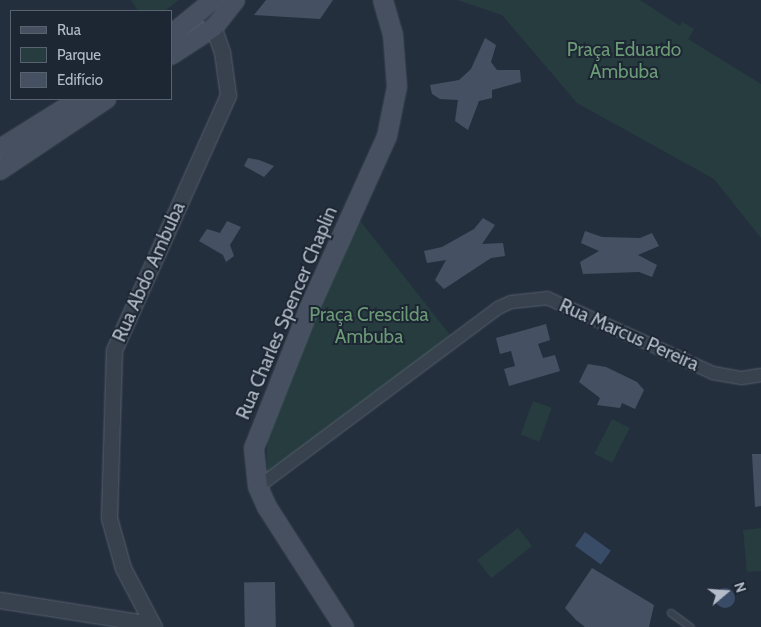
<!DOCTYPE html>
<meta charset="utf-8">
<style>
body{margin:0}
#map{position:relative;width:761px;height:627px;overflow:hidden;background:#242f3e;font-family:Cabin,sans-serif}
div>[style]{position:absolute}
.green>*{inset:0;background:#263c3f;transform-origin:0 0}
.water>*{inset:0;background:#394c67;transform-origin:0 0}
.round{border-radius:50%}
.building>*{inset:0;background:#455162;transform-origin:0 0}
.roads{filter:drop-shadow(0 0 1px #565f6c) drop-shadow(0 0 1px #565f6c)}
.service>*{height:6px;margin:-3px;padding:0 3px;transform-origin:3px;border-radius:3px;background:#38414e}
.minor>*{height:12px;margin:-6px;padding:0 6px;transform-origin:6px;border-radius:6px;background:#38414e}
.tertiary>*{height:15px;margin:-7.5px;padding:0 7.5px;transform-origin:7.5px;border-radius:7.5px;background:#38414e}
.secondary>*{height:18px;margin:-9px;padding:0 9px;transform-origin:9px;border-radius:9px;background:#465061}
span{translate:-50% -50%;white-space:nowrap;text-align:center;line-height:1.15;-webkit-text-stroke:4px #1d2633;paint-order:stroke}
.park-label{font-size:19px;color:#6b9a76}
.street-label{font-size:19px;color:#b4bcc9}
.legend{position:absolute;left:10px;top:10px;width:162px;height:90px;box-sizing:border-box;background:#1d2633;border:1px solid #59626f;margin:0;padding:6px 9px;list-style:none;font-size:15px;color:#b4bcc9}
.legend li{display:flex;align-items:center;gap:10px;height:25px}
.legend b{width:25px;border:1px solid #59626f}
.north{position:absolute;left:701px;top:567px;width:50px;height:50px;-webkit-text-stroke:4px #1d2633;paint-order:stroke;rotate:72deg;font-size:14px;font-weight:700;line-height:20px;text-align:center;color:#b4bcc9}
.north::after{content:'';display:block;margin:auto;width:18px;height:22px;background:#b4bcc9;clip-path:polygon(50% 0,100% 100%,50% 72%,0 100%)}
</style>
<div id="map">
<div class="green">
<div style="clip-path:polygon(131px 0,179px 0,165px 11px,138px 11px)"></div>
<div style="clip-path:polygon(457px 0,640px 0,680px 26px,682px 22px,694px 29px,688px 39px,761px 84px,761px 238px,714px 179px,577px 103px,502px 15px)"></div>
<div style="clip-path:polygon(354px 213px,451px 336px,267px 475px,267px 438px)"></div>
<div style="left:533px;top:401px;width:20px;height:36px;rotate:20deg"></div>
<div style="left:612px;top:419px;width:20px;height:39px;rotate:27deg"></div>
<div style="left:518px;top:528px;width:23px;height:52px;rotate:52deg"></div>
<div style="clip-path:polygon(761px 528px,761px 571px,747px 572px,743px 530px)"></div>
</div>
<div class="water">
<div style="left:585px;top:532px;width:32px;height:17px;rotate:36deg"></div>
<div class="round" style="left:715px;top:588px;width:20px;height:20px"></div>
</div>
<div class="building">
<div style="clip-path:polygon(266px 0,333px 0,320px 19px,254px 15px)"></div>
<div style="clip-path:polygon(485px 38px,496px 45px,491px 62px,497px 70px,520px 70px,521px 82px,492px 90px,492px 98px,479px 101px,468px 130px,455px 121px,458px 100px,440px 99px,432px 94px,430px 85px,459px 80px,471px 69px)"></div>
<div style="clip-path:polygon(248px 158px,259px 160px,274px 166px,264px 177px,244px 166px)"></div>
<div style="clip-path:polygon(483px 218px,495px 225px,482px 244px,503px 243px,505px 256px,491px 258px,444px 289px,435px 280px,446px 260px,427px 263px,424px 251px,442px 247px,474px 229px)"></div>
<div style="clip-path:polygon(227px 221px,241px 227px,230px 245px,234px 256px,226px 262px,223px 255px,199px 241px,207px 229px,220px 233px)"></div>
<div style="clip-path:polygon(585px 231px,602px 237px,640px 238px,652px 233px,659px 246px,638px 255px,657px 265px,652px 277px,639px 272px,583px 274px,580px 262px,599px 251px,581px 243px)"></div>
<div style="clip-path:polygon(546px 324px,550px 340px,538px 344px,543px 358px,555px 355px,560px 371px,509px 386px,504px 369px,515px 366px,511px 351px,500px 354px,496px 338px)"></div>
<div style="clip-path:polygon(588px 364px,606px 367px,637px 382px,644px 390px,635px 409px,622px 403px,620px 408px,597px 405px,600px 398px,579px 382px)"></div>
<div style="clip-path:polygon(752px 454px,761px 454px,761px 506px,755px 507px)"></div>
<div style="clip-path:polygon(592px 568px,654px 605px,649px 627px,585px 627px,576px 620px,565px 608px)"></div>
<div style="left:275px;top:582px;width:45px;height:31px;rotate:89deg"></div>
</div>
<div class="roads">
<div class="service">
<div style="left:671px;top:613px;width:24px;rotate:36deg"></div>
</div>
<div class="minor">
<div style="left:258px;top:487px;width:299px;rotate:-36.7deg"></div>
<div style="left:498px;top:308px;width:14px;rotate:-25deg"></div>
<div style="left:511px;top:302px;width:36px;rotate:-6deg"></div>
<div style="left:547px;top:298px;width:182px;rotate:24.3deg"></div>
<div style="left:713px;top:373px;width:29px;rotate:10deg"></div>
<div style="left:742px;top:378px;width:19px;rotate:-9deg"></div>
</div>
<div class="tertiary">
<div style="left:0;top:600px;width:154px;rotate:9deg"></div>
<div style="left:154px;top:627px;width:67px;rotate:-117.7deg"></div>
<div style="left:123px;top:568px;width:52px;rotate:-105.6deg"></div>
<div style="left:109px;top:518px;width:168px;rotate:-88.3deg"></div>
<div style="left:114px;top:350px;width:279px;rotate:-65.9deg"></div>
<div style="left:228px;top:95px;width:43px;rotate:-97.9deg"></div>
<div style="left:222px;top:52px;width:46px;rotate:-109.2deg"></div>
</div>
<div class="secondary">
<div style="left:171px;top:35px;width:55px;rotate:-39.1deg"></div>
<div style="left:171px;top:55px;width:51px;rotate:-33.1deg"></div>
<div style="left:214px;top:27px;width:34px;rotate:-52deg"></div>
<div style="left:0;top:149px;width:94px;rotate:-32deg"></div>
<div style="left:0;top:170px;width:128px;rotate:-33.8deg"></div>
<div style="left:344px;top:627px;width:143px;rotate:-122.7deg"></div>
<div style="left:267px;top:507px;width:22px;rotate:-114deg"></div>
<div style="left:258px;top:487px;width:39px;rotate:-96deg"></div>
<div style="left:254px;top:448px;width:149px;rotate:-68.4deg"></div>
<div style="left:309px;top:309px;width:190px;rotate:-65.7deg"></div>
<div style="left:387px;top:136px;width:50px;rotate:-78.5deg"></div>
<div style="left:397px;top:87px;width:52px;rotate:-94.4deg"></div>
<div style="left:393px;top:35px;width:36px;rotate:-106deg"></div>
</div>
</div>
<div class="park-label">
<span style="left:624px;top:61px">Praça Eduardo<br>Ambuba</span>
<span style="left:369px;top:326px">Praça Crescilda<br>Ambuba</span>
</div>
<div class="street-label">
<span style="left:149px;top:272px;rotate:-66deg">Rua Abdo Ambuba</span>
<span style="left:287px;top:313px;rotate:-67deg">Rua Charles Spencer Chaplin</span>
<span style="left:629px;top:335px;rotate:24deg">Rua Marcus Pereira</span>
</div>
<ul class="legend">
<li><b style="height:6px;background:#465061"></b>Rua</li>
<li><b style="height:14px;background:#263c3f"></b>Parque</li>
<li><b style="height:14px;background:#455162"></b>Edifício</li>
</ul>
<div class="north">N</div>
</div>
